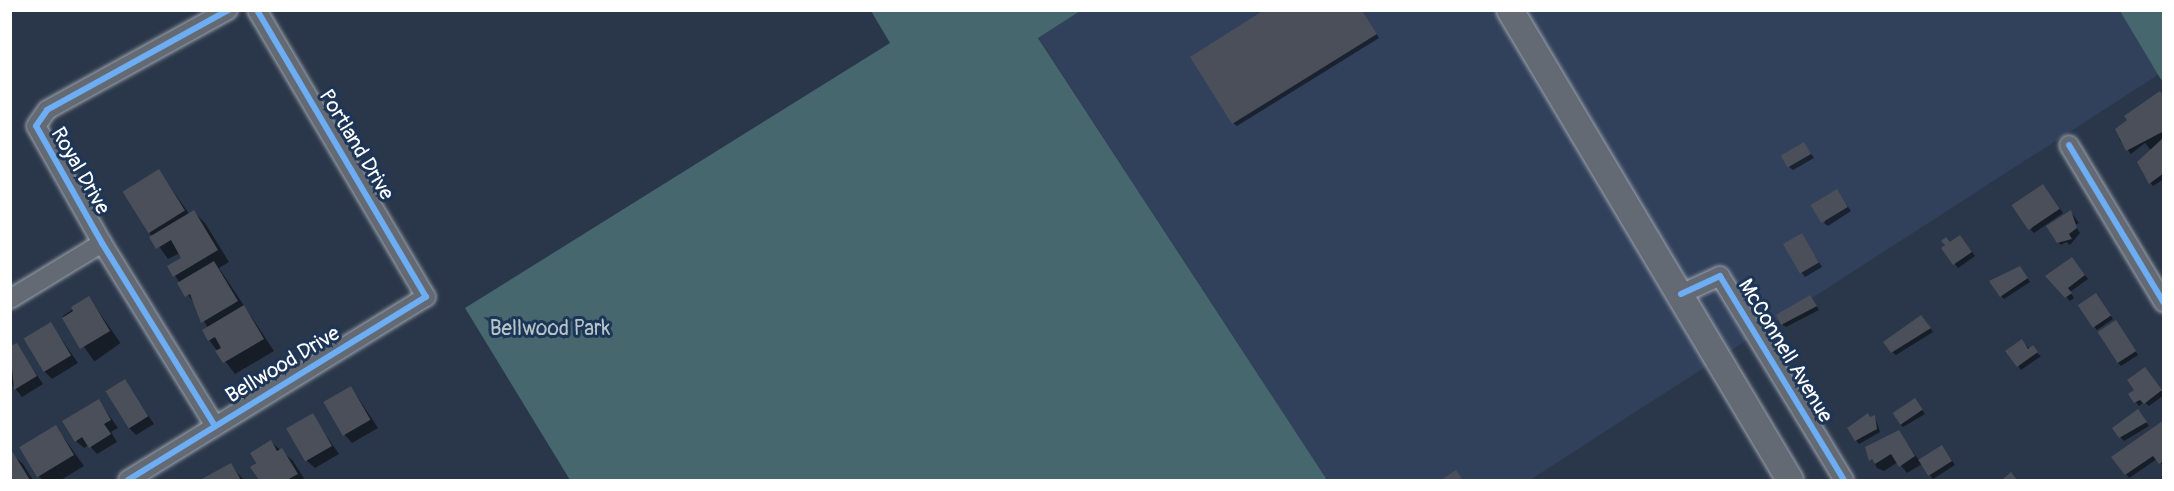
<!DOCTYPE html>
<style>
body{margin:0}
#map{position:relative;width:2174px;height:491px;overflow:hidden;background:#2a374a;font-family:Pangolin,sans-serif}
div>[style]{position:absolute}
.built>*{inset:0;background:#31405b}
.green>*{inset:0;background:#45676d}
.shadow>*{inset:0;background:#0007;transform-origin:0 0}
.building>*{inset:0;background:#4a4f5a;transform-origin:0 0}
.roads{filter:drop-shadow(0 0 2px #9fa5ae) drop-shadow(0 0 2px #9fa5ae)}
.street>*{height:18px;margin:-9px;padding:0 9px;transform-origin:9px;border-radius:9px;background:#636a74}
.secondary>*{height:26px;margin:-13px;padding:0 13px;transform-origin:13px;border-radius:13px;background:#636a74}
.cycleway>*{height:6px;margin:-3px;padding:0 3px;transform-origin:3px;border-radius:3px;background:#6dadf4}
span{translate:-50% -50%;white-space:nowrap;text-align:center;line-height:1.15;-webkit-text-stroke:6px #1d3557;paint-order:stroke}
.street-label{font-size:21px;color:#fff}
.park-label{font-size:21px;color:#b6c5c7}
.frame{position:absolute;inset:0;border:12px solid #fff;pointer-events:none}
</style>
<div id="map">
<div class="built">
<div style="clip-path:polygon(1080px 10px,2163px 10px,2164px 71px,1530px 480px,1327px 480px,1038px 37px)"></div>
</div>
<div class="green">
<div style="clip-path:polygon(871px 11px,1080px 11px,1038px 38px,1327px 480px,570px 480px,465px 308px,890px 43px)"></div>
<div style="clip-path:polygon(2120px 11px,2163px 11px,2163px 82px,2160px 78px)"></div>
</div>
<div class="shadow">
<div style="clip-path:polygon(1362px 10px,1379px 38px,1237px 126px,1233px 123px)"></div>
<div style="clip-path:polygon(2164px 97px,2164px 179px,2153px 186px,2142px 172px,2152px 153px,2150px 149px,2145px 143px,2131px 154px,2119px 139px)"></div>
<div style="clip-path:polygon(1804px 144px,1814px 158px,1793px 170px,1789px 167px)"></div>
<div style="clip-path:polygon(159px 171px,190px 215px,194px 212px,205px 223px,229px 262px,219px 268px,274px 351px,235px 374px,209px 340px,208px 328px,196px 306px,169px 267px,183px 258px,180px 253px,168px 259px,149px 232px)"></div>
<div style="clip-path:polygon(2046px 189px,2063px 213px,2034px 233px,2031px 230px)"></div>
<div style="clip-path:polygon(1840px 195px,1851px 211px,1828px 226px,1824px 223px)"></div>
<div style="clip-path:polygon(2071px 212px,2079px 223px,2075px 225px,2080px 233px,2070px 245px,2066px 242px,2061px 245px,2058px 242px)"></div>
<div style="clip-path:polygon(1805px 239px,1822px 267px,1805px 277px,1802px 273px)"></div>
<div style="clip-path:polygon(1947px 240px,1950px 244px,1963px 240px,1975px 256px,1958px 268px,1943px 248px)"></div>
<div style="clip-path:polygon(2075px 262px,2088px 279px,2070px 292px,2074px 298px,2070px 301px,2047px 276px)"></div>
<div style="clip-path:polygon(2023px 271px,2030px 282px,2004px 299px,2001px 296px)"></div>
<div style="clip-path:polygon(1810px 296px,1819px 310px,1786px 327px,1782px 324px)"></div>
<div style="left:89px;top:298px;width:55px;height:32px;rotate:55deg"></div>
<div style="clip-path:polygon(2099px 298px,2113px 319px,2097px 330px,2094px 326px)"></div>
<div style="clip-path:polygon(1925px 320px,1933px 332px,1896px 355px,1892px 352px)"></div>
<div style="clip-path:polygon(51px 324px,78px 363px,52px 379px,44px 371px)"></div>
<div style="clip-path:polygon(2119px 326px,2138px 355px,2121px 366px,2118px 363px)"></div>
<div style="clip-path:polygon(16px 344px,43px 384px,22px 397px,10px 382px,10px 348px)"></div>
<div style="clip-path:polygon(2025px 345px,2041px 356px,2021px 370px,2018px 366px)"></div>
<div style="clip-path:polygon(2148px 372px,2164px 395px,2149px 406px,2144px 402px,2139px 406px,2130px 395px)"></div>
<div style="clip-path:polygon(125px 381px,154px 424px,136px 435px,129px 428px)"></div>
<div style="clip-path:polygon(351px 387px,378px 428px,352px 443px,345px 435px)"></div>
<div style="clip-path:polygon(99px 401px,118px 428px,111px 432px,117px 442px,97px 454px,89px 445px,84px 448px,76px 441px)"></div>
<div style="clip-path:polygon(1918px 404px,1925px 414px,1903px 427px,1900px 424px)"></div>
<div style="clip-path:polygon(312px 415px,339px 454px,315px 468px,307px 461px)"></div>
<div style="clip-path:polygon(2141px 415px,2149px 426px,2124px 441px,2120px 437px)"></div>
<div style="clip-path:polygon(1875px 417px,1880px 432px,1859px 444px,1856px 440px)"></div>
<div style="clip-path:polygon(2164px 422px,2164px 467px,2157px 459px,2129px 478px,2126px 474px)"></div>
<div style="clip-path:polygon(56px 427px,84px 466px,61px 480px,43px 480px,38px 476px)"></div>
<div style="clip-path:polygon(1898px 432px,1921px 463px,1945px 450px,1955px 465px,1933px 479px,1922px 464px,1907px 473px,1898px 462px,1884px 471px,1877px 468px,1866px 448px)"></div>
<div style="clip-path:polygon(271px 442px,293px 461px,305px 480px,260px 480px,252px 467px)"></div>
<div style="clip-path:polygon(10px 453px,23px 464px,33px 480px,10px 480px)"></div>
<div style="clip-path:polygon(230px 465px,244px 480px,204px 480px)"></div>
</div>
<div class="building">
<div style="clip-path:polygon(1264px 10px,1362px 10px,1377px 34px,1232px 124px,1190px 57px)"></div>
<div style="clip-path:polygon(2160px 91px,2164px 97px,2164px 131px,2126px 151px,2115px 129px,2127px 120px,2124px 116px)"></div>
<div style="clip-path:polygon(2164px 137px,2164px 173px,2149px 184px,2137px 162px)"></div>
<div style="left:1804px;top:142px;width:14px;height:27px;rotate:60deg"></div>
<div style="left:159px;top:169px;width:49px;height:43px;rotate:58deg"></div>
<div style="left:2043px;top:184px;width:30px;height:38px;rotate:56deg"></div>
<div style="left:1837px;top:189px;width:21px;height:31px;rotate:59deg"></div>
<div style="clip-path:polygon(194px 210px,218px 250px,173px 277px,167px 266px,181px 258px,171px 240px,156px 249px,149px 237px)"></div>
<div style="clip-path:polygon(2071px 210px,2077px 228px,2069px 234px,2072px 239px,2057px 243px,2046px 226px)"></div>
<div style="left:1802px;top:233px;width:34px;height:22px;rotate:60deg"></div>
<div style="clip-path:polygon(1960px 235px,1972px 252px,1953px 265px,1941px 248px,1945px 245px,1941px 241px,1946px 237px,1950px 242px)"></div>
<div style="clip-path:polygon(2072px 257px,2085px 275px,2068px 288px,2072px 293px,2065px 298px,2045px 276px)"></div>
<div style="clip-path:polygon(214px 261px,238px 301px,201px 323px,190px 294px,185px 297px,177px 283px)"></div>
<div style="clip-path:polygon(2020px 266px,2028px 278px,2000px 297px,1989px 281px)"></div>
<div style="left:2096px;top:293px;width:27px;height:22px;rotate:56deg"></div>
<div style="clip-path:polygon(1810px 295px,1817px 306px,1781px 325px,1776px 315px)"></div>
<div style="clip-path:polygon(89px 296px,110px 331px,80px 349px,62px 318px,73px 311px,71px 307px)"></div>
<div style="clip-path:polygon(244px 305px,264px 339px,223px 363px,215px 351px,221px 348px,215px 337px,208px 341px,202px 330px)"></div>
<div style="clip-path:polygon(1921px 315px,1931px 328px,1891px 353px,1883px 342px)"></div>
<div style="left:2116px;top:320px;width:37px;height:22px;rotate:57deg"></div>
<div style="left:51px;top:322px;width:39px;height:32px;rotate:59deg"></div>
<div style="clip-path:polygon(2022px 339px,2028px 349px,2033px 345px,2038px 352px,2017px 367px,2005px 351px)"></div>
<div style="clip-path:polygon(17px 343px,37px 376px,14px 390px,10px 346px)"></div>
<div style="clip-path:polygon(2145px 367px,2162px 390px,2144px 404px,2140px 400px,2134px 403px,2128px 394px,2134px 390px,2127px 380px)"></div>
<div style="left:125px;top:379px;width:44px;height:23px;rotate:58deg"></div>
<div style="left:351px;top:386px;width:39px;height:32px;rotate:60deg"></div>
<div style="left:1915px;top:398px;width:14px;height:27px;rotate:56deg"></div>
<div style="clip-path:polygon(99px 399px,111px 420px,104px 424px,111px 434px,89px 448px,82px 437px,75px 442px,62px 421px)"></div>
<div style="clip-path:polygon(2138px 409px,2147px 422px,2119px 438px,2112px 428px)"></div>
<div style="left:313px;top:413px;width:38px;height:31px;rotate:60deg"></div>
<div style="clip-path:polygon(1868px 413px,1870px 417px,1875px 415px,1877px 429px,1855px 441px,1847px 428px)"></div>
<div style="clip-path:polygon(2164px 420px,2164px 461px,2159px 464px,2153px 456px,2125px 475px,2111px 457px)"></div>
<div style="left:56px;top:425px;width:35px;height:43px;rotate:59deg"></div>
<div style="clip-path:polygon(1899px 430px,1915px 456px,1899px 467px,1891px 454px,1875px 464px,1872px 459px,1869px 461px,1865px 447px)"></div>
<div style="clip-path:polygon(271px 440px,277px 451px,282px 448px,298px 474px,287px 480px,259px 480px,250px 467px,256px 463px,250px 453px)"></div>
<div style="left:1942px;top:445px;width:19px;height:28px;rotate:58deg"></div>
<div style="clip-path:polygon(10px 451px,12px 451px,30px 480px,10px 480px)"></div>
<div style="clip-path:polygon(231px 463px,241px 480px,200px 480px)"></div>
<div style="clip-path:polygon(1456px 470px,1463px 480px,1441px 480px)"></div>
<div style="clip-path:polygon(2011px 472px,2017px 480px,1992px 480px,2003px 479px)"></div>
</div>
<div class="roads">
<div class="street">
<div style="left:2069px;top:145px;width:184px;rotate:59deg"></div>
<div style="left:1681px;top:294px;width:43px;rotate:-24.8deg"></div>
<div style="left:1720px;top:276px;width:239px;rotate:58.7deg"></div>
<div style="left:10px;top:299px;width:108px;rotate:-31.3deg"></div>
<div style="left:215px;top:426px;width:215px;rotate:-121.7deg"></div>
<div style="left:102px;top:243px;width:134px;rotate:-119.4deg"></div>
<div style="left:36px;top:126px;width:19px;rotate:-55deg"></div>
<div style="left:47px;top:110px;width:207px;rotate:-28.9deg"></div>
<div style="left:128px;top:480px;width:350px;rotate:-31.6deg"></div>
<div style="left:426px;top:297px;width:333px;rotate:-120.5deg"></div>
</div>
<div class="secondary">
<div style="left:1510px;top:10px;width:547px;rotate:59.22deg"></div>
</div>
</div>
<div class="cycleway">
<div style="left:2069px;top:145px;width:184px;rotate:59deg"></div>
<div style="left:1681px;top:294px;width:43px;rotate:-24.8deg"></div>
<div style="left:1720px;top:276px;width:239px;rotate:58.7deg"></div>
<div style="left:215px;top:426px;width:215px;rotate:-121.7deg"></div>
<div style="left:102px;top:243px;width:134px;rotate:-119.4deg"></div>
<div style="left:36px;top:126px;width:19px;rotate:-55deg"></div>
<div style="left:47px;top:110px;width:207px;rotate:-28.9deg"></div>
<div style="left:128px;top:480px;width:350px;rotate:-31.6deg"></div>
<div style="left:426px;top:297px;width:333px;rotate:-120.5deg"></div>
</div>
<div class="street-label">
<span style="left:356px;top:145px;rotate:59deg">Portland Drive</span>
<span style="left:80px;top:171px;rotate:60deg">Royal Drive</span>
<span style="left:1785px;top:351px;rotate:59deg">McConnell Avenue</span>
<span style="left:283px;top:365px;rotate:-31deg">Bellwood Drive</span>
</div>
<div class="park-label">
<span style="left:550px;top:329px">Bellwood Park</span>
</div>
<div class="frame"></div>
</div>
